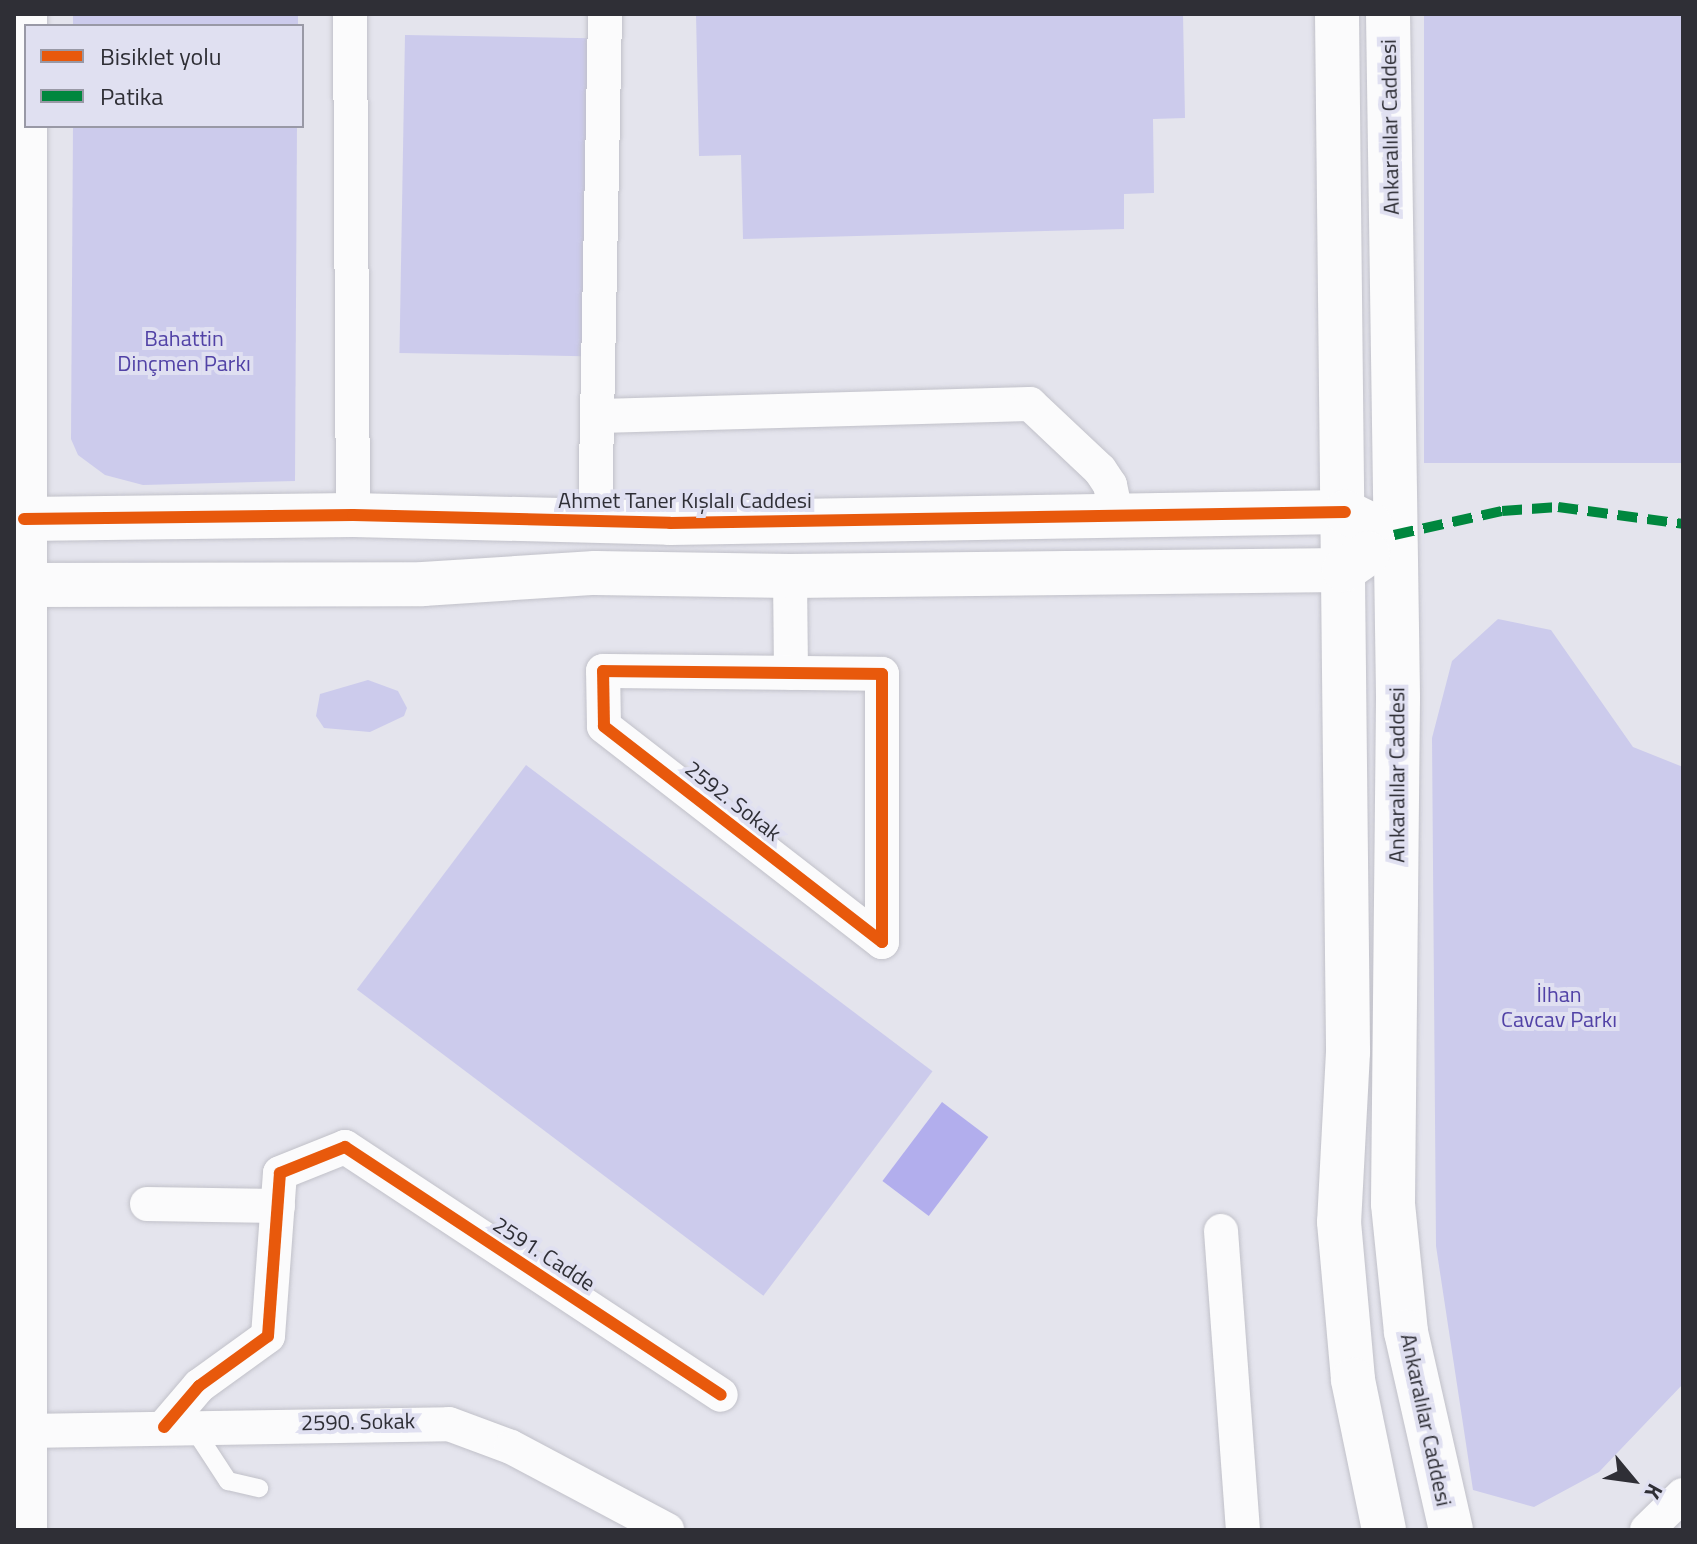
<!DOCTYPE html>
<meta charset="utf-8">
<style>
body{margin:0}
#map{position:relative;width:1697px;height:1544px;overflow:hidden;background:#e4e4ed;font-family:"Titillium Web",sans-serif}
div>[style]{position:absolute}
.green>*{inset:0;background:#cccbec;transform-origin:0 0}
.water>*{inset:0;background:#b2aeed;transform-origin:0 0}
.roads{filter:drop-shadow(0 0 2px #c1c1c9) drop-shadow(0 0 2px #c1c1c9)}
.lane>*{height:18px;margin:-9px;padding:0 9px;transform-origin:9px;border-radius:9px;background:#fbfbfc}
.street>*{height:34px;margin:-17px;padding:0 17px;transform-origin:17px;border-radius:17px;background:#fbfbfc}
.secondary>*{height:44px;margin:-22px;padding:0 22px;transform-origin:22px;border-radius:22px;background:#fbfbfc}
.quiet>*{height:10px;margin-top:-5px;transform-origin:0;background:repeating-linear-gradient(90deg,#00873e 0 20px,transparent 0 30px)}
.cycleway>*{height:12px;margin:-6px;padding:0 6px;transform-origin:6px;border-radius:6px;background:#e8590c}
span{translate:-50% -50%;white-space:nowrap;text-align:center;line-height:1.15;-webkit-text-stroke:8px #e0e0f1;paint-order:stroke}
.street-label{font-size:22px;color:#2f2f36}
.park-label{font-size:22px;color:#5142a6}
.frame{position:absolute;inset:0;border:16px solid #2f2f36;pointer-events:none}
.legend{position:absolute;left:24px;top:24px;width:280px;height:104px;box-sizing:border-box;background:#e0e0f1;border:2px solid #9999a6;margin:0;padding:10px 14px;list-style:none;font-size:24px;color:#2f2f36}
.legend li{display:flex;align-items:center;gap:16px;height:40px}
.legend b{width:40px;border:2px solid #9999a6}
.north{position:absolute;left:1593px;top:1440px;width:80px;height:80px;-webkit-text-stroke:6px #e0e0f1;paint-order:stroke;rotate:119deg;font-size:22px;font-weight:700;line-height:32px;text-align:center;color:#2f2f36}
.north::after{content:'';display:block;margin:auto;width:28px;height:36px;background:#2f2f36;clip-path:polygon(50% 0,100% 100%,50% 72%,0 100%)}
</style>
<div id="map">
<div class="green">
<div style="left:73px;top:14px;width:225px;height:12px"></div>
<div style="clip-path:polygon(696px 14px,1183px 14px,1185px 118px,1153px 119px,1154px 193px,1124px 194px,1124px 229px,743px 239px,741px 155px,699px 156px)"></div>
<div style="left:1424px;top:14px;width:259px;height:449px"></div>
<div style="left:405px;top:35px;width:184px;height:318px;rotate:1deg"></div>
<div style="clip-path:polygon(73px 126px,297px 126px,295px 481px,143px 485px,105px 475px,78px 455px,71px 439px)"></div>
<div style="clip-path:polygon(1498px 619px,1551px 630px,1633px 747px,1683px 767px,1683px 1384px,1599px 1472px,1534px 1507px,1473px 1490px,1436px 1246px,1432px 738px,1452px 661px)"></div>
<div style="clip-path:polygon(368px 680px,398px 691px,407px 708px,404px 716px,370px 732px,324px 728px,316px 716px,320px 694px)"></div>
<div style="left:526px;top:765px;width:509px;height:281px;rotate:37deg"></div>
</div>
<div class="water">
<div style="left:942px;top:1102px;width:58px;height:99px;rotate:37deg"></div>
</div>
<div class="roads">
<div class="lane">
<div style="left:192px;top:1426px;width:66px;rotate:56.8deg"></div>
<div style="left:228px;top:1481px;width:32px;rotate:13deg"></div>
</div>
<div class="street">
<div style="left:350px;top:14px;width:501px;rotate:89.66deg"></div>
<div style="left:599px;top:416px;width:431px;rotate:-1.6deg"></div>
<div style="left:1030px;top:404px;width:96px;rotate:43.3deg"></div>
<div style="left:1100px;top:470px;width:18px;rotate:56deg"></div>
<div style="left:1110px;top:485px;width:33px;rotate:78deg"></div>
<div style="left:595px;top:521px;width:507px;rotate:-88.87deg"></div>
<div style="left:790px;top:576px;width:97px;rotate:89.4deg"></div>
<div style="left:603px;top:671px;width:279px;rotate:0.6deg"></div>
<div style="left:882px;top:674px;width:268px;rotate:90deg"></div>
<div style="left:882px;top:942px;width:352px;rotate:-142.2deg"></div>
<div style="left:604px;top:726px;width:55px;rotate:-91deg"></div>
<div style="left:147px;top:1204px;width:131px;rotate:0.9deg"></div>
<div style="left:1221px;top:1231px;width:300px;rotate:85.8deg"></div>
<div style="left:164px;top:1427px;width:54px;rotate:-49.5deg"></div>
<div style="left:199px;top:1386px;width:85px;rotate:-35.9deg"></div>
<div style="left:268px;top:1336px;width:163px;rotate:-85.8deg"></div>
<div style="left:280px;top:1173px;width:70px;rotate:-21.8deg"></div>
<div style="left:345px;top:1147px;width:450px;rotate:33.4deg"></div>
<div style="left:25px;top:1431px;width:424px;rotate:-0.9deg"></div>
<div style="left:449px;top:1424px;width:66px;rotate:20.4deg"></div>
<div style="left:511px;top:1447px;width:177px;rotate:28deg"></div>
<div style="left:1647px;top:1530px;width:50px;rotate:-44.2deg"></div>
</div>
<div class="secondary">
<div style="left:1337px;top:14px;width:1038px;rotate:89.39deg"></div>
<div style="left:1348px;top:1052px;width:170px;rotate:93deg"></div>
<div style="left:1339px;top:1222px;width:159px;rotate:84.9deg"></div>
<div style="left:1353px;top:1380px;width:153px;rotate:78.3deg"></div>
<div style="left:1388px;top:14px;width:685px;rotate:89.16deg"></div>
<div style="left:1398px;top:699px;width:505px;rotate:90.57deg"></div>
<div style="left:1393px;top:1204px;width:129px;rotate:84.2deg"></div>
<div style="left:1406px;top:1332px;width:203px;rotate:77.2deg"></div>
<div style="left:24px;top:519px;width:329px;rotate:-0.7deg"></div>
<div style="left:353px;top:515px;width:317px;rotate:1.4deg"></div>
<div style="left:670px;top:523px;width:675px;rotate:-0.93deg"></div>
<div style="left:1345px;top:512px;width:28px;rotate:26deg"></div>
<div style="left:24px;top:585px;width:399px;rotate:-0.1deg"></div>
<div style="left:423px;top:584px;width:172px;rotate:-3.7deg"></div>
<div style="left:595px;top:573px;width:195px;rotate:0.9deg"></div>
<div style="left:790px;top:576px;width:554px;rotate:-0.62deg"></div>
<div style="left:1344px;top:570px;width:29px;rotate:-35deg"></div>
<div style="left:25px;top:1530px;width:1516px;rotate:-90deg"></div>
</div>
</div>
<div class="quiet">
<div style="left:1394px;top:535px;width:111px;rotate:-12.5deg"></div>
<div style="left:1502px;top:511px;width:56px;rotate:-4.1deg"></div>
<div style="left:1558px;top:507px;width:126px;rotate:7.7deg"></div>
</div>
<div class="cycleway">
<div style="left:24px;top:519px;width:329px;rotate:-0.7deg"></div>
<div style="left:353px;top:515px;width:317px;rotate:1.4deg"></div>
<div style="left:670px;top:523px;width:675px;rotate:-0.93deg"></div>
<div style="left:603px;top:671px;width:279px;rotate:0.6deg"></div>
<div style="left:882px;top:674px;width:268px;rotate:90deg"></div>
<div style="left:882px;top:942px;width:352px;rotate:-142.2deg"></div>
<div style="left:604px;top:726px;width:55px;rotate:-91deg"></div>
<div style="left:164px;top:1427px;width:54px;rotate:-49.5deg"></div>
<div style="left:199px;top:1386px;width:85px;rotate:-35.9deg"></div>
<div style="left:268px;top:1336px;width:163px;rotate:-85.8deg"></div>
<div style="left:280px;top:1173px;width:70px;rotate:-21.8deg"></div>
<div style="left:345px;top:1147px;width:450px;rotate:33.4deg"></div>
</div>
<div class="street-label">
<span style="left:1390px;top:127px;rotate:-91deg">Ankaralılar Caddesi</span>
<span style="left:685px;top:501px">Ahmet Taner Kışlalı Caddesi</span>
<span style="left:1397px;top:775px;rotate:-90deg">Ankaralılar Caddesi</span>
<span style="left:733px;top:801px;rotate:38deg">2592. Sokak</span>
<span style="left:544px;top:1254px;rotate:33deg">2591. Cadde</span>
<span style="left:1426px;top:1420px;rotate:78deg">Ankaralılar Caddesi</span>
<span style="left:358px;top:1422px;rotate:-1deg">2590. Sokak</span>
</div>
<div class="park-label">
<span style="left:184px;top:351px">Bahattin<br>Dinçmen Parkı</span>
<span style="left:1559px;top:1007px">İlhan<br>Cavcav Parkı</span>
</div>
<div class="frame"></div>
<ul class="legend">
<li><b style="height:10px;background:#e8590c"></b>Bisiklet yolu</li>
<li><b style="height:10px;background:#00873e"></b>Patika</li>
</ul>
<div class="north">K</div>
</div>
